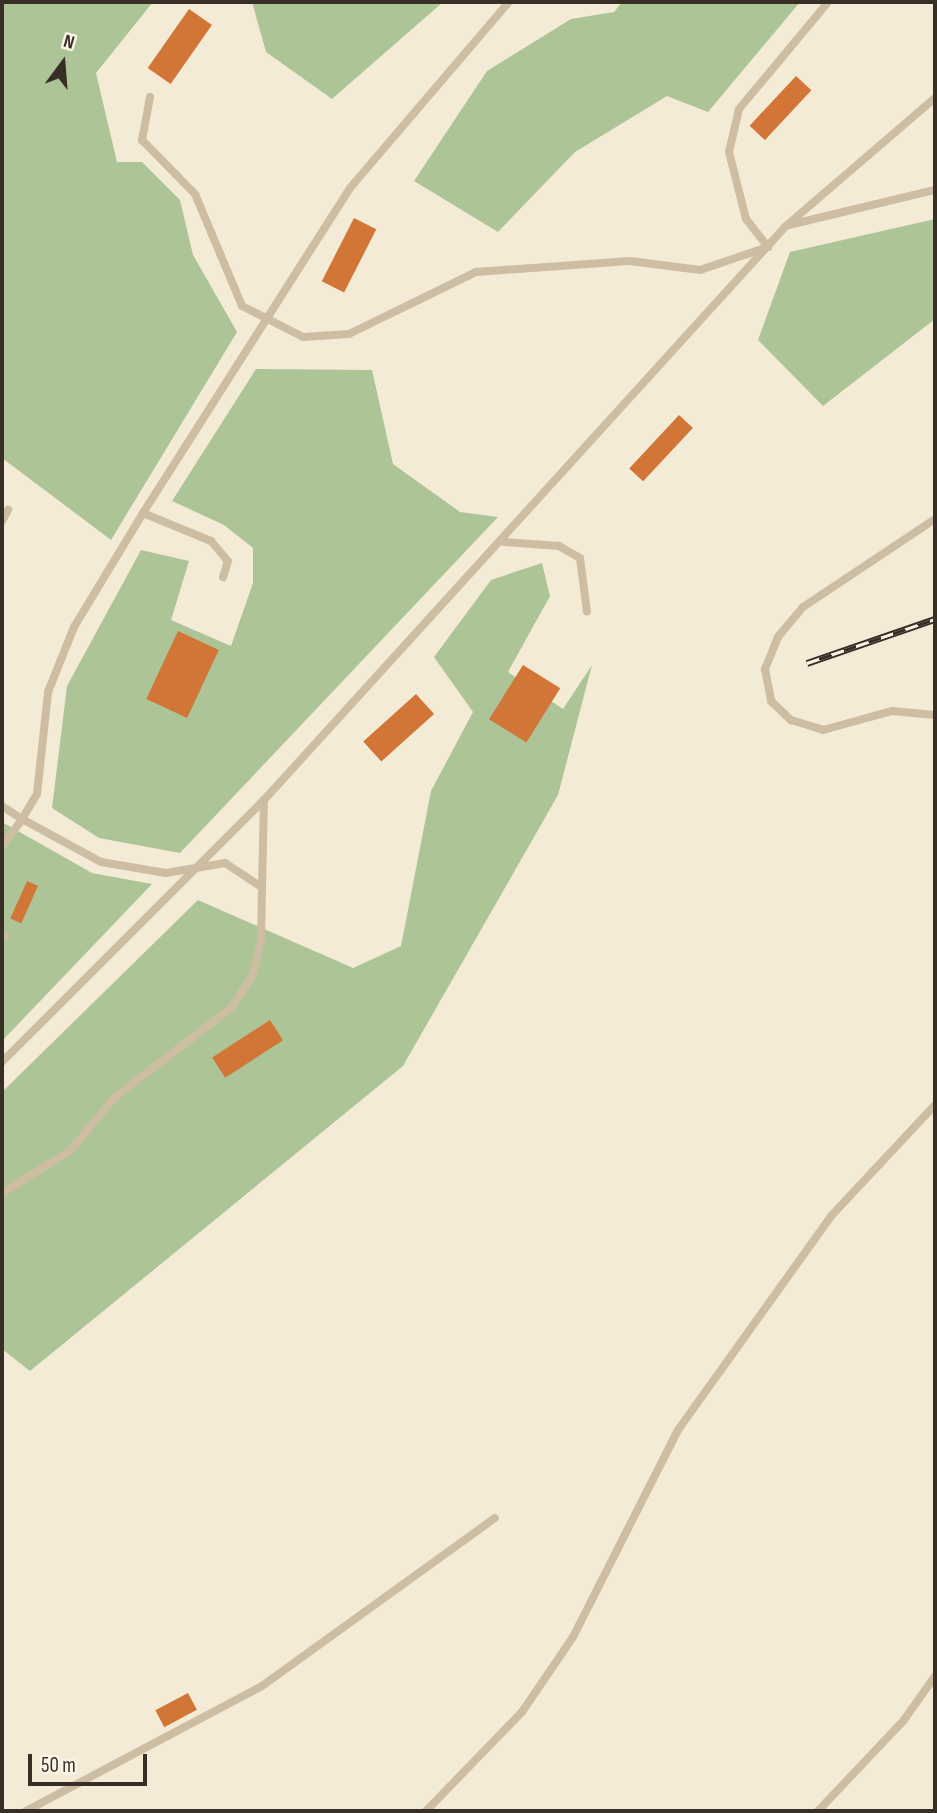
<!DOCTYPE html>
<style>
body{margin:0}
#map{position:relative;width:937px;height:1813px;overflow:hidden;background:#f4ebd7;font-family:"Sofia Sans Condensed",sans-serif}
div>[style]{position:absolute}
.green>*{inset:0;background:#adc496}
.building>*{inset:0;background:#d27637;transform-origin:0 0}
.service>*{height:8px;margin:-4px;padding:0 4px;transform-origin:4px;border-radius:4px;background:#cdbda2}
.rail>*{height:7px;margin-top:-3.5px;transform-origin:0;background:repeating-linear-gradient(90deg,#fbf4e4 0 13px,#372e25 0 26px);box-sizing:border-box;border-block:2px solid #372e25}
span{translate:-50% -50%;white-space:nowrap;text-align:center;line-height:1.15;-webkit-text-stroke:5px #fbf4e4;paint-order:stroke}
.frame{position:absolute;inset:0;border:4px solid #372e25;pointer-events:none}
.north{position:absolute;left:28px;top:28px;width:70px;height:70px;-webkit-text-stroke:5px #fbf4e4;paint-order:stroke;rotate:16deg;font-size:19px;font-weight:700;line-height:28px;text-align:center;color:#372e25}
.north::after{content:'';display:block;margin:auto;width:24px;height:32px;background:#372e25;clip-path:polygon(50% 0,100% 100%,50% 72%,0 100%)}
.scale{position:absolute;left:28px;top:1754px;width:119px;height:32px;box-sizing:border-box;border:4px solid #372e25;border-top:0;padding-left:9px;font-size:21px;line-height:24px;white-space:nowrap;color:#372e25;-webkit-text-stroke:5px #fbf4e4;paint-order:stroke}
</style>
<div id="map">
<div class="green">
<div style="clip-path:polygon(2px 2px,153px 2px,96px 73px,117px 162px,142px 162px,180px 200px,193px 255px,237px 332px,111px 540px,2px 458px)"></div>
<div style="clip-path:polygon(252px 2px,443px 2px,332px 99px,266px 52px)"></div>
<div style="clip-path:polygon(622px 2px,800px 2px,708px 112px,667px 96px,575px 152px,498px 232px,414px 181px,487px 71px,571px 19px,614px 12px)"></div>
<div style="clip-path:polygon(935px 219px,935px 319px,823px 406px,758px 340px,790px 252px)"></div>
<div style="clip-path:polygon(256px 369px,372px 370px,393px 464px,460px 512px,498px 517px,180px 853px,99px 838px,52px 808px,67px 686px,141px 550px,189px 561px,171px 620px,231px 646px,253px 583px,253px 548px,224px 525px,172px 501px)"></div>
<div style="clip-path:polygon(542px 563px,550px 596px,508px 672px,563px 709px,592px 665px,558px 795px,403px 1066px,30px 1371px,2px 1349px,2px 1092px,198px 900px,353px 968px,401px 946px,431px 791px,473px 712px,434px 657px,491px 580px)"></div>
<div style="clip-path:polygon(2px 822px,92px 873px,152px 884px,2px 1041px)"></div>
</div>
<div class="building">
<div style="left:189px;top:9px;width:28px;height:72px;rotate:35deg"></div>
<div style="left:796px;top:76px;width:21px;height:68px;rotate:43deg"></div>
<div style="left:354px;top:218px;width:25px;height:71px;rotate:27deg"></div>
<div style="left:679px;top:415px;width:19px;height:73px;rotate:43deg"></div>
<div style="left:178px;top:631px;width:45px;height:75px;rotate:25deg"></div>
<div style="left:523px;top:665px;width:44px;height:64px;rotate:32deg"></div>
<div style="left:416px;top:694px;width:27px;height:71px;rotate:48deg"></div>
<div style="left:27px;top:881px;width:12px;height:41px;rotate:24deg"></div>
<div style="left:270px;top:1020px;width:24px;height:69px;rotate:57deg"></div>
<div style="left:188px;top:1693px;width:19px;height:37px;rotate:62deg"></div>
</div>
<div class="service">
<div style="left:150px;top:97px;width:44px;rotate:100.5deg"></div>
<div style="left:142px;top:140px;width:76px;rotate:45.5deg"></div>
<div style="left:195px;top:194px;width:121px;rotate:67.2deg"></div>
<div style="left:242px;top:306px;width:68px;rotate:26.9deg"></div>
<div style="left:303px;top:337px;width:46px;rotate:-3.7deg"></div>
<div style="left:349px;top:334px;width:141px;rotate:-26deg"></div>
<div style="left:476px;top:272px;width:154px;rotate:-4.1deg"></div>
<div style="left:630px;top:261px;width:71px;rotate:7.3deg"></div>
<div style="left:700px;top:270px;width:72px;rotate:-18.7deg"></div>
<div style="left:768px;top:247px;width:36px;rotate:-128deg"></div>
<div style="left:746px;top:219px;width:69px;rotate:-104.2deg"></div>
<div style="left:729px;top:152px;width:44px;rotate:-76.9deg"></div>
<div style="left:739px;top:109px;width:139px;rotate:-50.2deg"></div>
<div style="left:789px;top:225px;width:150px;rotate:-13.5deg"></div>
<div style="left:143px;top:513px;width:385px;rotate:-57.5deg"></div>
<div style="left:350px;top:188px;width:245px;rotate:-49.5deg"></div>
<div style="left:935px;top:519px;width:159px;rotate:146.3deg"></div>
<div style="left:803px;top:607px;width:39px;rotate:130deg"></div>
<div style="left:778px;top:637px;width:35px;rotate:112deg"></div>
<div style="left:765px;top:669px;width:33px;rotate:79deg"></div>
<div style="left:771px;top:701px;width:28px;rotate:44deg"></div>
<div style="left:791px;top:720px;width:34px;rotate:17deg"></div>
<div style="left:823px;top:730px;width:72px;rotate:-15.4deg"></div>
<div style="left:892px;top:711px;width:43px;rotate:5.3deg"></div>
<div style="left:2px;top:521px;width:13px;rotate:-61deg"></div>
<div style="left:505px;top:542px;width:54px;rotate:4.2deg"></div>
<div style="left:559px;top:546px;width:24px;rotate:30deg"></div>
<div style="left:580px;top:558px;width:54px;rotate:82.6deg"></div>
<div style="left:2px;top:806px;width:24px;rotate:33deg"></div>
<div style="left:22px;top:819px;width:29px;rotate:-59deg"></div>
<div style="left:37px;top:794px;width:103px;rotate:-83.8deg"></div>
<div style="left:48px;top:692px;width:70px;rotate:-68.2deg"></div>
<div style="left:74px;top:627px;width:133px;rotate:-58.8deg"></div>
<div style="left:143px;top:513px;width:74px;rotate:22.4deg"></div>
<div style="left:211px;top:541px;width:26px;rotate:50deg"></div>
<div style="left:228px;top:561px;width:17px;rotate:107deg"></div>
<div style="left:2px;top:846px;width:34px;rotate:-53deg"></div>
<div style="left:22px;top:819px;width:90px;rotate:28.6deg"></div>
<div style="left:101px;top:862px;width:66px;rotate:9.6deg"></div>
<div style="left:166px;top:873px;width:60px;rotate:-9.6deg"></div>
<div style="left:225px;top:863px;width:42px;rotate:33.3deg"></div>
<div style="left:2px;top:938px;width:3px;rotate:-18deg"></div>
<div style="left:2px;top:1062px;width:371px;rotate:-45deg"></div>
<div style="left:264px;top:800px;width:776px;rotate:-47.72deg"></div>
<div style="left:786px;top:226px;width:196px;rotate:-40.7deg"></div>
<div style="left:2px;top:1193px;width:80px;rotate:-31.7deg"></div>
<div style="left:70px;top:1151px;width:69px;rotate:-50.3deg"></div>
<div style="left:114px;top:1098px;width:149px;rotate:-37.6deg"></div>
<div style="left:232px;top:1007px;width:38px;rotate:-57deg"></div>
<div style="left:253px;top:975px;width:37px;rotate:-77deg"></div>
<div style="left:261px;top:939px;width:139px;rotate:-88.8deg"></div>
<div style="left:26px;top:1811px;width:267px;rotate:-27.9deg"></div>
<div style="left:262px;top:1686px;width:287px;rotate:-35.8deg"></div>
<div style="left:426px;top:1811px;width:138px;rotate:-45.9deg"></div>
<div style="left:522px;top:1712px;width:91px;rotate:-55.8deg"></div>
<div style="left:573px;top:1637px;width:232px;rotate:-63.1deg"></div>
<div style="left:678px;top:1430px;width:264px;rotate:-54.4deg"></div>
<div style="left:832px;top:1215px;width:151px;rotate:-46.9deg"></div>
<div style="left:818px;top:1811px;width:125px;rotate:-46.6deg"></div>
<div style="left:904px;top:1720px;width:54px;rotate:-54.8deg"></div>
</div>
<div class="rail">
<div style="left:807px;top:663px;width:135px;rotate:-19deg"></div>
</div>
<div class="frame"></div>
<div class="north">N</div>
<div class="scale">50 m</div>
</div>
